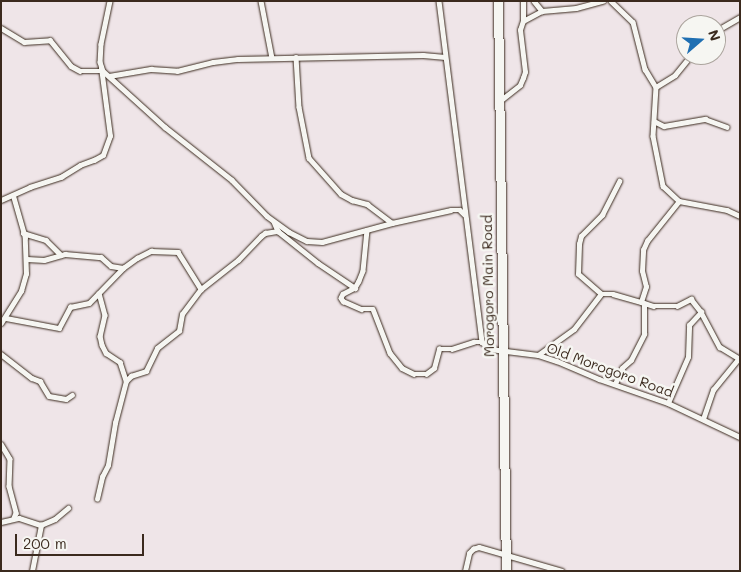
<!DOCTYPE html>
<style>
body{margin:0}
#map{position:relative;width:741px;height:572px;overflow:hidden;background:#efe5e8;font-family:Mali,sans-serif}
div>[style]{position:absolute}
.roads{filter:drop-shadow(0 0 1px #3b2a1e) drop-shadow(0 0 1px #3b2a1e)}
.street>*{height:4.5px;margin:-2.25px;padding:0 2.25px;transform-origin:2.25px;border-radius:2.25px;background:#f6f6f2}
.highway>*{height:9px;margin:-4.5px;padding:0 4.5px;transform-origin:4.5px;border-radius:4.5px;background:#f6f6f2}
span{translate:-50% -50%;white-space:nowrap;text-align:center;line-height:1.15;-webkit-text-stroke:5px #f6f6f2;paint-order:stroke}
.street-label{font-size:14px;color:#3b2a1e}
.frame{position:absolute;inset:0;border:2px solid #3b2a1e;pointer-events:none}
.north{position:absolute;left:676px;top:15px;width:50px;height:50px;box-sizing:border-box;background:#f6f6f2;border:1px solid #aba49d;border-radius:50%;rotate:71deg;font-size:14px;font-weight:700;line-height:20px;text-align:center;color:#3b2a1e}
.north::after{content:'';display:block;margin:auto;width:18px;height:22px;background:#1f6fb2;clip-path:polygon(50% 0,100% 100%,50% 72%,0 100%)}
.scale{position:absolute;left:15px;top:534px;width:129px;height:22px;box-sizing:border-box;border:2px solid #3b2a1e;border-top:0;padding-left:6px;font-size:15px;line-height:18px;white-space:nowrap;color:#3b2a1e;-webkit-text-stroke:4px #f6f6f2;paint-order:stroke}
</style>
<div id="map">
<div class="roads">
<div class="street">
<div style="left:110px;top:1px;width:44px;rotate:101.8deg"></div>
<div style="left:101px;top:44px;width:18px;rotate:93deg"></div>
<div style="left:100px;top:62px;width:9px;rotate:72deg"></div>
<div style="left:103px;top:71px;width:84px;rotate:42.1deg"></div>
<div style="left:165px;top:127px;width:85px;rotate:38.3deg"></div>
<div style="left:232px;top:180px;width:50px;rotate:45.8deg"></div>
<div style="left:267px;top:216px;width:27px;rotate:36deg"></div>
<div style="left:289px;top:232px;width:20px;rotate:27deg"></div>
<div style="left:307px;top:241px;width:15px;rotate:4deg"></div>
<div style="left:322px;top:242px;width:73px;rotate:-15.2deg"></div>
<div style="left:392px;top:223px;width:60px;rotate:-12.4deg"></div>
<div style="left:451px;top:210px;width:9px"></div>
<div style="left:460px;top:210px;width:6px;rotate:45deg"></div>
<div style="left:261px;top:1px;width:58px;rotate:79.1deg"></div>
<div style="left:439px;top:1px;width:344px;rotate:82.8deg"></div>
<div style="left:482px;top:342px;width:11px;rotate:41deg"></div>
<div style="left:490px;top:349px;width:48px;rotate:7.1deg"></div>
<div style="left:538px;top:355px;width:20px;rotate:18deg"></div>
<div style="left:557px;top:361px;width:46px;rotate:23.2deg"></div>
<div style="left:599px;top:379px;width:73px;rotate:19.2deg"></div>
<div style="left:668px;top:403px;width:80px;rotate:25.3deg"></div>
<div style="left:534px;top:1px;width:13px;rotate:51deg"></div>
<div style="left:611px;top:1px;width:30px;rotate:44deg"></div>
<div style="left:633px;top:22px;width:49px;rotate:75.7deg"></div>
<div style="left:645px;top:69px;width:21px;rotate:59deg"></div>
<div style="left:656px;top:87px;width:49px;rotate:93.5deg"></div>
<div style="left:653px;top:136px;width:51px;rotate:78.7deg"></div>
<div style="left:663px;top:186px;width:22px;rotate:43deg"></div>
<div style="left:679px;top:201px;width:49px;rotate:10.6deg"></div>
<div style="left:727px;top:210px;width:14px;rotate:25deg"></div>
<div style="left:523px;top:21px;width:20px;rotate:-90deg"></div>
<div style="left:1px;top:28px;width:27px;rotate:31deg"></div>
<div style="left:24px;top:42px;width:26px;rotate:-4deg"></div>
<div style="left:50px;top:40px;width:33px;rotate:51deg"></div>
<div style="left:71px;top:66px;width:10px;rotate:29deg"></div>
<div style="left:80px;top:71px;width:22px"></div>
<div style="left:716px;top:31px;width:28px;rotate:-30deg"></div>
<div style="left:296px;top:57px;width:50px;rotate:86.6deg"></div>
<div style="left:299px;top:107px;width:52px;rotate:78.9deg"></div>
<div style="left:309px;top:158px;width:48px;rotate:48.4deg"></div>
<div style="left:341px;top:194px;width:13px;rotate:29deg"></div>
<div style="left:352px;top:200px;width:16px;rotate:15deg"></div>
<div style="left:367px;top:204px;width:31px;rotate:37deg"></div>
<div style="left:109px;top:76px;width:43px;rotate:-9.5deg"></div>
<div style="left:151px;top:69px;width:26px;rotate:4deg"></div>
<div style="left:177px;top:71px;width:37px;rotate:-14deg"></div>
<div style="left:213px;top:62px;width:25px;rotate:-7deg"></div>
<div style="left:238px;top:59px;width:185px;rotate:-1.2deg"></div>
<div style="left:423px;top:55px;width:22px;rotate:5deg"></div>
<div style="left:656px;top:87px;width:22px;rotate:-32deg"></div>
<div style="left:675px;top:75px;width:26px;rotate:-51deg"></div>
<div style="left:501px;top:100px;width:24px;rotate:-38deg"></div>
<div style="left:520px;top:85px;width:8px;rotate:-67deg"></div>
<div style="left:523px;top:78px;width:6px;rotate:-72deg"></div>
<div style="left:525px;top:72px;width:42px;rotate:-96.8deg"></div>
<div style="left:520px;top:30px;width:9px;rotate:-72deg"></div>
<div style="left:523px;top:21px;width:21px;rotate:-28deg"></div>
<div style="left:542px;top:11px;width:34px;rotate:-5deg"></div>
<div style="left:576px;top:8px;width:28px;rotate:-15deg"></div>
<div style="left:654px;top:121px;width:11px;rotate:27deg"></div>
<div style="left:664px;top:126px;width:42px;rotate:-9.7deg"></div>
<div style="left:705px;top:119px;width:23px;rotate:20deg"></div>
<div style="left:1px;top:200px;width:32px;rotate:-24deg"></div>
<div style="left:30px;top:187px;width:33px;rotate:-18deg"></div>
<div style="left:61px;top:177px;width:22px;rotate:-32deg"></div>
<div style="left:80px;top:165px;width:15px;rotate:-20deg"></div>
<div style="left:94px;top:160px;width:10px;rotate:-29deg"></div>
<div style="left:103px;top:155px;width:20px;rotate:-70deg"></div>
<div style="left:110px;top:136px;width:69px;rotate:-97.5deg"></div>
<div style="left:274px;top:222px;width:10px;rotate:66deg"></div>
<div style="left:278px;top:231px;width:51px;rotate:38.7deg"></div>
<div style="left:318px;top:263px;width:45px;rotate:34deg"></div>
<div style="left:367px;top:230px;width:41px;rotate:95.6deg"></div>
<div style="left:363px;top:271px;width:11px;rotate:112deg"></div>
<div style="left:359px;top:281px;width:8px;rotate:120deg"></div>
<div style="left:355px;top:288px;width:13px;rotate:153deg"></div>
<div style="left:343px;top:294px;width:4px;rotate:117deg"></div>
<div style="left:341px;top:298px;width:4px;rotate:56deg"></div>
<div style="left:343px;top:301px;width:20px;rotate:24deg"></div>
<div style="left:361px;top:309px;width:12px"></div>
<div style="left:373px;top:309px;width:47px;rotate:68.9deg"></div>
<div style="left:390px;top:353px;width:19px;rotate:51deg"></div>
<div style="left:402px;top:368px;width:13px;rotate:27deg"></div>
<div style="left:414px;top:374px;width:12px"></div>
<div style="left:426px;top:374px;width:10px;rotate:-37deg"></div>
<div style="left:434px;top:368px;width:20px;rotate:-75deg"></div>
<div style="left:439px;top:349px;width:13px"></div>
<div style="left:452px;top:349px;width:23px;rotate:-18deg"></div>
<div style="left:474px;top:342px;width:8px"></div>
<div style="left:23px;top:233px;width:24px;rotate:17deg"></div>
<div style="left:46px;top:240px;width:21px;rotate:45deg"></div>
<div style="left:27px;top:259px;width:17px;rotate:3deg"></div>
<div style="left:44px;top:260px;width:22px;rotate:-16deg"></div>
<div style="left:65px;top:254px;width:36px;rotate:5deg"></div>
<div style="left:101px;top:257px;width:13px;rotate:42deg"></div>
<div style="left:111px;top:266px;width:12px;rotate:9deg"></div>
<div style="left:123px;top:268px;width:17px;rotate:-36deg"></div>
<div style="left:137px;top:258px;width:16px;rotate:-27deg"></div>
<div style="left:151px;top:251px;width:27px;rotate:2deg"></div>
<div style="left:178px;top:252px;width:44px;rotate:58.1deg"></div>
<div style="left:99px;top:293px;width:23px;rotate:75deg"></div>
<div style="left:105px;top:315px;width:22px;rotate:103deg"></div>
<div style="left:100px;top:336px;width:9px;rotate:77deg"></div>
<div style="left:102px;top:345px;width:9px;rotate:63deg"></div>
<div style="left:106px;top:353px;width:17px;rotate:33deg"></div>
<div style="left:120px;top:362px;width:20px;rotate:72deg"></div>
<div style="left:601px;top:294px;width:30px;rotate:-139deg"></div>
<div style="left:578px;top:274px;width:30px;rotate:-88deg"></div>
<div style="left:579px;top:244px;width:8px;rotate:-76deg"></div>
<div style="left:581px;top:236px;width:30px;rotate:-45deg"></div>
<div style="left:602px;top:215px;width:38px;rotate:-63deg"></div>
<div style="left:641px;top:302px;width:13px;rotate:18deg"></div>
<div style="left:653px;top:306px;width:24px"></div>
<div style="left:677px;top:306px;width:16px;rotate:-27deg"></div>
<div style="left:691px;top:299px;width:16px;rotate:52deg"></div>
<div style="left:701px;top:312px;width:40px;rotate:62deg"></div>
<div style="left:720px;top:347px;width:23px;rotate:31deg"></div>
<div style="left:6px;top:318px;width:54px;rotate:10.7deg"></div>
<div style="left:59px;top:328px;width:24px;rotate:-62deg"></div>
<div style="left:70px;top:307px;width:19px;rotate:-12deg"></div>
<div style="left:89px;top:303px;width:49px;rotate:-45.8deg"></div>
<div style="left:1px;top:323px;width:38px;rotate:-58deg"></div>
<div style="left:21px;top:291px;width:18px;rotate:-74deg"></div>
<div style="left:26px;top:274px;width:36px;rotate:-92deg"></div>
<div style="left:25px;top:238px;width:44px;rotate:-105.9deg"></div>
<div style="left:1px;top:354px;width:39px;rotate:38deg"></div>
<div style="left:32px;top:378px;width:9px;rotate:21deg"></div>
<div style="left:40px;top:381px;width:17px;rotate:59deg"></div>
<div style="left:49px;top:396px;width:17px;rotate:10deg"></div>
<div style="left:66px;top:399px;width:7px;rotate:-34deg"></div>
<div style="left:538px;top:355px;width:44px;rotate:-35.8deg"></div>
<div style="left:574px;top:329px;width:44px;rotate:-52.4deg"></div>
<div style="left:601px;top:294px;width:12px"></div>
<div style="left:613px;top:294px;width:29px;rotate:16deg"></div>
<div style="left:641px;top:302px;width:16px;rotate:-72deg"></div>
<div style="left:646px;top:287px;width:16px;rotate:-104deg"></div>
<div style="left:642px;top:271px;width:21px;rotate:-87deg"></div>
<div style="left:643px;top:250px;width:10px;rotate:-66deg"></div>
<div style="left:647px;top:241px;width:51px;rotate:-51.3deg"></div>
<div style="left:615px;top:384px;width:17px;rotate:-66deg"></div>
<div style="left:622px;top:368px;width:12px;rotate:-42deg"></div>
<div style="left:631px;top:360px;width:29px;rotate:-63deg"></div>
<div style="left:644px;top:334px;width:30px;rotate:-90deg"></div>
<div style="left:668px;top:403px;width:50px;rotate:-66.5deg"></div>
<div style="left:688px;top:357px;width:32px;rotate:-88deg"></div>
<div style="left:689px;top:325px;width:18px;rotate:-47deg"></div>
<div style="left:703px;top:419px;width:31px;rotate:-71deg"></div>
<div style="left:713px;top:390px;width:41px;rotate:-50.9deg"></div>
<div style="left:1px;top:444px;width:17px;rotate:59deg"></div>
<div style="left:10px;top:459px;width:27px;rotate:92deg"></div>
<div style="left:9px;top:486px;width:28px;rotate:75deg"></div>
<div style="left:16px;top:513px;width:5px;rotate:112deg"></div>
<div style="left:97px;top:499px;width:23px;rotate:-77deg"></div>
<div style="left:102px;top:477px;width:13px;rotate:-63deg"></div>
<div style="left:108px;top:465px;width:43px;rotate:-80.5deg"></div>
<div style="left:115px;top:423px;width:43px;rotate:-75.3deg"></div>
<div style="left:126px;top:381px;width:7px;rotate:-45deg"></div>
<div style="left:131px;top:376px;width:16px;rotate:-18deg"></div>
<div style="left:146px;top:371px;width:25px;rotate:-64deg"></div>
<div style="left:157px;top:348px;width:28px;rotate:-38deg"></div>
<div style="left:179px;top:331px;width:17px;rotate:-80deg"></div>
<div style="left:182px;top:314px;width:31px;rotate:-53deg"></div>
<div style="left:201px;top:289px;width:47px;rotate:-38.1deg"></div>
<div style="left:238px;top:260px;width:33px;rotate:-46deg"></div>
<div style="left:261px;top:236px;width:5px;rotate:-37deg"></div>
<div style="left:265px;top:233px;width:13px;rotate:-9deg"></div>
<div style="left:1px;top:522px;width:18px;rotate:-13deg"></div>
<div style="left:19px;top:518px;width:23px;rotate:18deg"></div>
<div style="left:32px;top:571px;width:47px;rotate:-78.9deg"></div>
<div style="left:41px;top:525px;width:15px;rotate:-23deg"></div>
<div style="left:55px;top:519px;width:17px;rotate:-40deg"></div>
<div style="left:465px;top:571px;width:18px;rotate:-77deg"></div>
<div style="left:469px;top:553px;width:6px;rotate:-45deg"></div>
<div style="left:473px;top:549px;width:6px;rotate:-18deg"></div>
<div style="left:479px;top:547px;width:86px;rotate:16.1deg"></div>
</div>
<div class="highway">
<div style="left:498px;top:1px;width:570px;rotate:89.2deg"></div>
</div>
</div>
<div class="street-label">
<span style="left:488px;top:286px;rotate:-91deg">Morogoro Main Road</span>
<span style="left:610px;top:370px;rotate:20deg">Old Morogoro Road</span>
</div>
<div class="frame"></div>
<div class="north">N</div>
<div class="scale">200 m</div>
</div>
